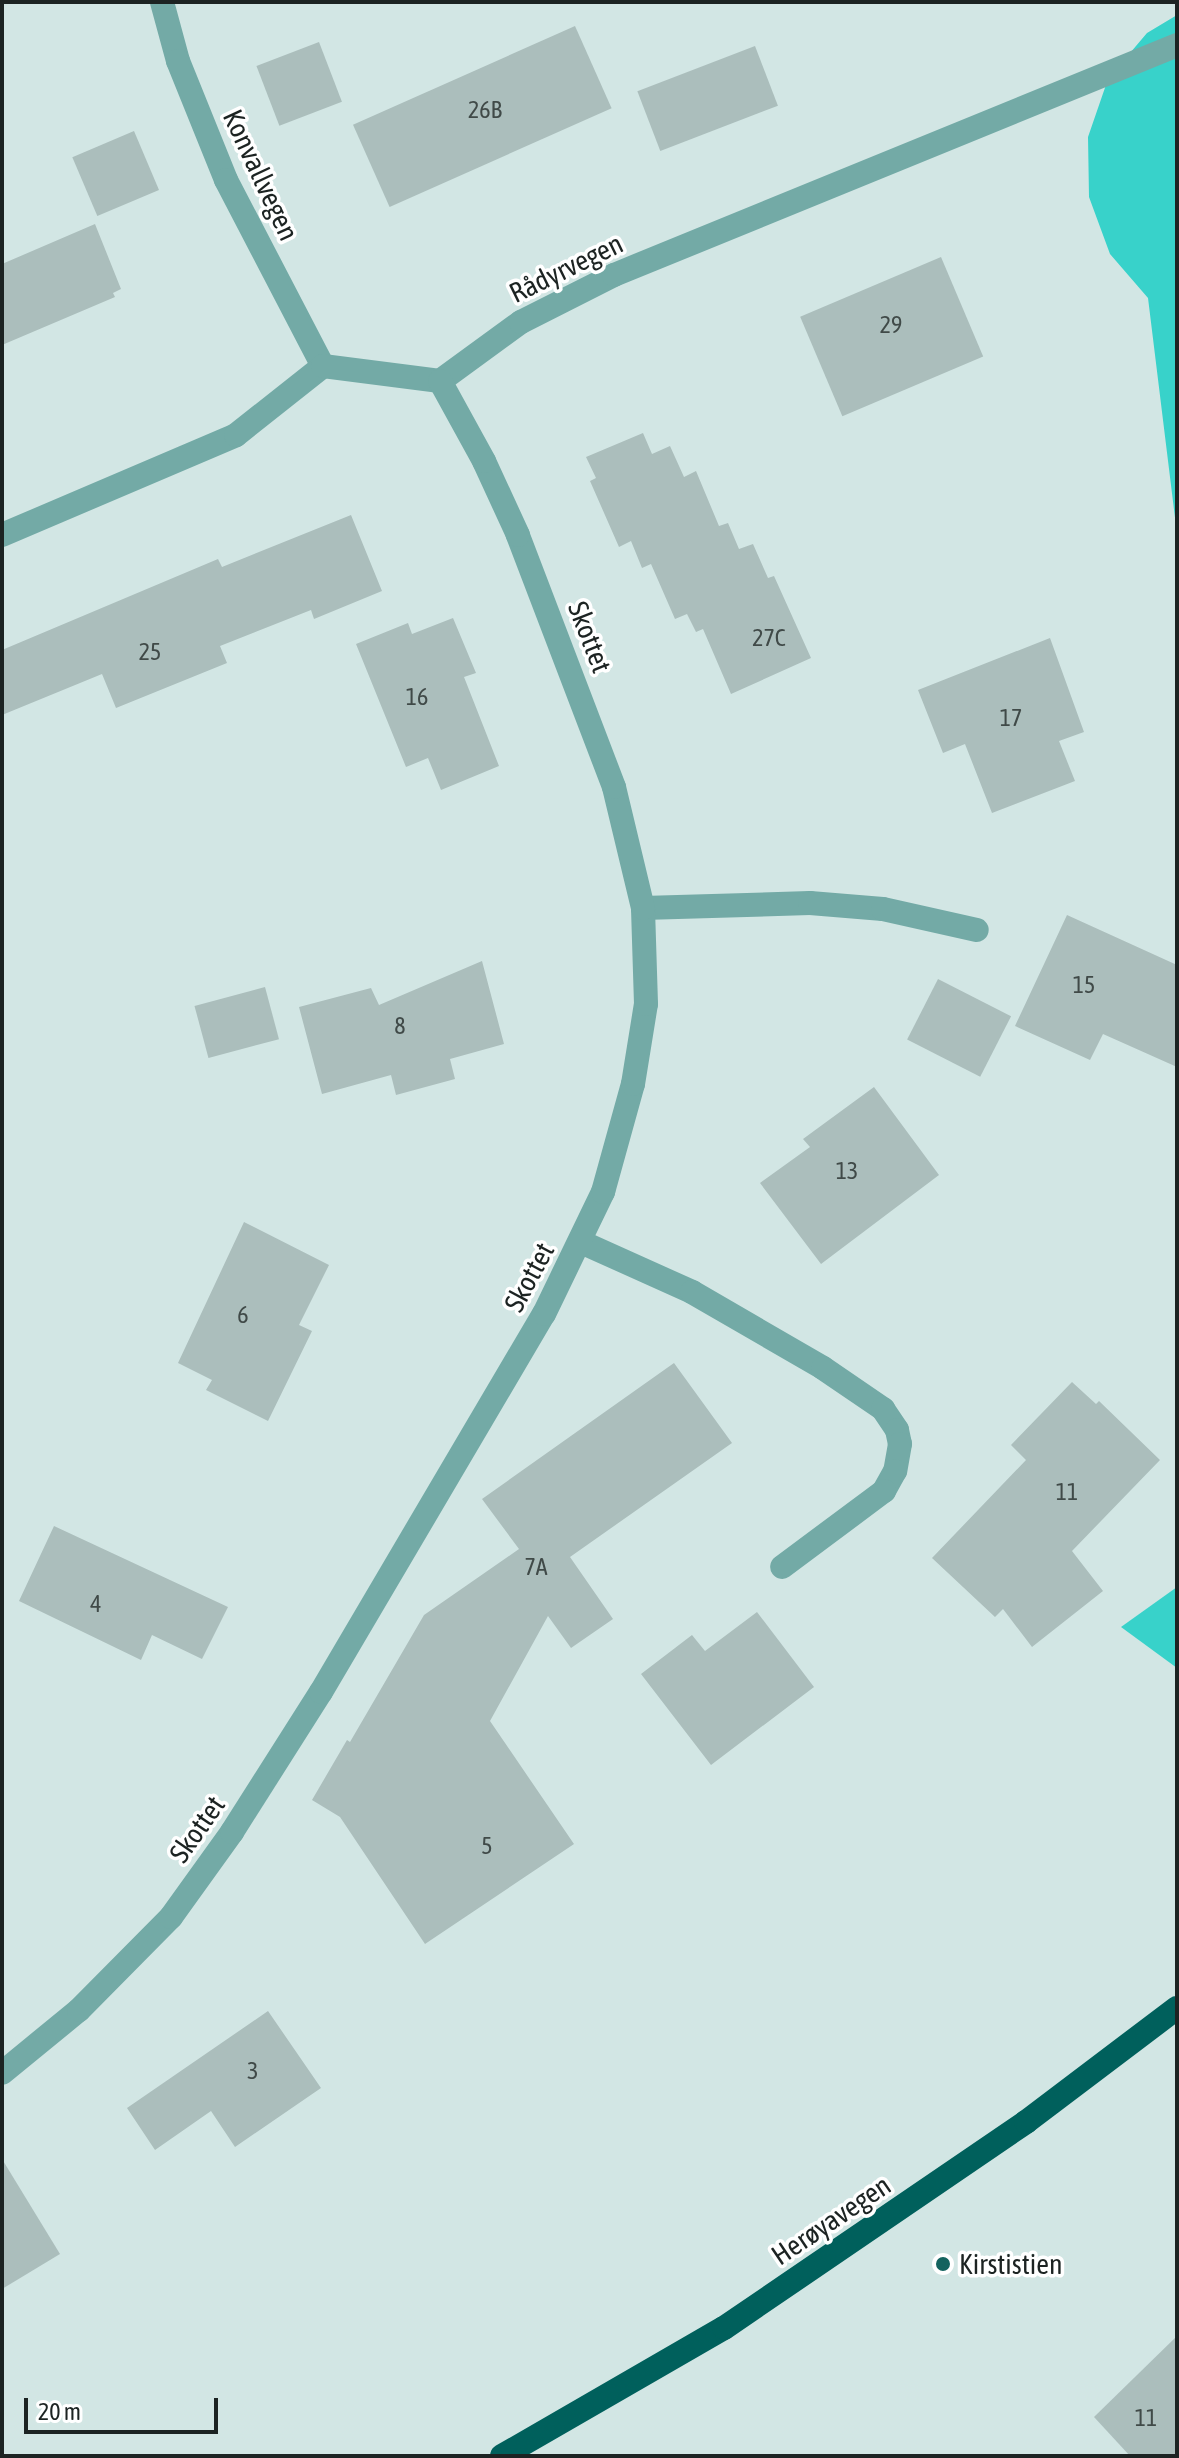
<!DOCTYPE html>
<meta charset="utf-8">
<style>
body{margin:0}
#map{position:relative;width:1179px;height:2458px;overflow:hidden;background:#d2e6e4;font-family:"Asap Condensed",sans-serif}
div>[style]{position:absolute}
.green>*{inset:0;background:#38d2ca}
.building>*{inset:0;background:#abbebc;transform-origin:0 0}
.minor>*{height:24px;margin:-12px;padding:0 12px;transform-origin:12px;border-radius:12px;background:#73aaa6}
.highway>*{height:24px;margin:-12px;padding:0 12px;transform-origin:12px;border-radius:12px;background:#00605c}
.dots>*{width:22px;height:22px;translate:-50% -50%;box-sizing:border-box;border:4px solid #fff;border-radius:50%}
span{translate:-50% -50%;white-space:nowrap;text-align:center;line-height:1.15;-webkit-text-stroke:7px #fff;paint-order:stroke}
.number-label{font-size:24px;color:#404a48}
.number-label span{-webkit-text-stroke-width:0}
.street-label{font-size:28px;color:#1c2322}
.poi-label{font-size:28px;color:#1c2322}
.left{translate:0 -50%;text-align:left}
.frame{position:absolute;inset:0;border:4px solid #1c2322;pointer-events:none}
.scale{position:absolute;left:24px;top:2398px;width:194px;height:36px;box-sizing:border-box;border:4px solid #1c2322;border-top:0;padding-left:10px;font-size:24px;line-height:28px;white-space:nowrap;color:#1c2322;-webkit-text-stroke:6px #fff;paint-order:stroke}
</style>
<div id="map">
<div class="green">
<div style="clip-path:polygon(1177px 15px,1177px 534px,1148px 298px,1110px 254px,1089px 197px,1088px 137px,1108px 79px,1147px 33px)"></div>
<div style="clip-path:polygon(1177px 1587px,1177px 1668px,1121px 1627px)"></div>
</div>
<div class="building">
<div style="left:575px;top:26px;width:90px;height:243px;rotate:66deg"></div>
<div style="left:319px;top:42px;width:64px;height:67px;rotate:69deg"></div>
<div style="left:755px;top:46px;width:64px;height:126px;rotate:69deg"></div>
<div style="left:134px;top:131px;width:64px;height:67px;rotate:67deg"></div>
<div style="clip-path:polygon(95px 224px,121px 289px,113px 293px,115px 297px,2px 345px,2px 264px)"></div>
<div style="left:941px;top:257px;width:108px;height:153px;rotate:67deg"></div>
<div style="clip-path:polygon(643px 433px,652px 454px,670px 446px,684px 477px,696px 471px,719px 526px,728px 523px,739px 549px,753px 544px,768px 578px,774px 576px,811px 658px,731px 694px,703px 629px,696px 632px,687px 614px,675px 619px,651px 564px,642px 568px,631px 541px,619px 547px,590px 481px,596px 478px,586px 457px)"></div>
<div style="clip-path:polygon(351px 515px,382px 591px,314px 619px,311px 610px,220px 646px,227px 663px,116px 708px,102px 674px,2px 715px,2px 650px,218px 559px,222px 567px)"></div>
<div style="clip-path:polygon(453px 618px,476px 673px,464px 677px,499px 766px,441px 790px,428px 758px,406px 767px,356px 644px,408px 623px,412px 634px)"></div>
<div style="clip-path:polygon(1050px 638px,1084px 732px,1059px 741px,1075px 781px,992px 813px,965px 744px,943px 753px,918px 690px)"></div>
<div style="clip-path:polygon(1067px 915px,1177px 965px,1177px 1067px,1103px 1034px,1090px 1060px,1015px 1026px)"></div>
<div style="clip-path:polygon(482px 961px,504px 1044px,450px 1059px,455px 1079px,396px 1095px,391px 1075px,322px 1094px,299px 1007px,371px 988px,379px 1005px)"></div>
<div style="left:938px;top:979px;width:82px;height:68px;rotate:27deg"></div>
<div style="left:265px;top:987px;width:54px;height:73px;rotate:75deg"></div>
<div style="clip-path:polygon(874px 1087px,939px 1175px,821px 1264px,760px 1183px,810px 1147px,803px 1139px)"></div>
<div style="clip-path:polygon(244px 1222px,329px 1265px,299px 1325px,312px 1331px,268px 1421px,206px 1390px,212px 1380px,178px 1363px)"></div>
<div style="clip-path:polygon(674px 1363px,732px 1443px,570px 1557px,613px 1619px,571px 1648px,548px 1616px,490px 1721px,574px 1844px,425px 1944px,340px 1817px,312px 1800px,347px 1740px,350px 1742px,424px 1615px,519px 1549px,482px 1499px)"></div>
<div style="clip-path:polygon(1072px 1382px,1096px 1404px,1099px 1401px,1160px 1460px,1072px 1551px,1103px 1591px,1032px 1647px,1003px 1609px,995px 1617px,932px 1558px,1026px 1460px,1011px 1445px)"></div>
<div style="clip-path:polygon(54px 1526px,228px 1607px,202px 1659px,152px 1635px,141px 1660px,19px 1601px)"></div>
<div style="clip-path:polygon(757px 1612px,814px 1687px,711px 1765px,641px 1674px,692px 1635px,705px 1651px)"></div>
<div style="clip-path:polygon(268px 2011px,321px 2088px,235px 2147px,211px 2111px,155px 2150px,127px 2108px)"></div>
<div style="clip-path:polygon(2px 2159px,60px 2254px,2px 2289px)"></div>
<div style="clip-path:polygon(1177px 2336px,1177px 2456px,1130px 2456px,1094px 2417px)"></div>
</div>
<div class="minor">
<div style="left:162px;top:2px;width:61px;rotate:74.8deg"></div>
<div style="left:178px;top:61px;width:128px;rotate:68deg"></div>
<div style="left:226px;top:180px;width:210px;rotate:62.5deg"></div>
<div style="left:2px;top:535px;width:254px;rotate:-23.1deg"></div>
<div style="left:236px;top:435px;width:111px;rotate:-38.4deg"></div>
<div style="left:323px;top:366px;width:118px;rotate:7.3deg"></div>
<div style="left:440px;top:381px;width:100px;rotate:-36.1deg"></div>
<div style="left:521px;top:322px;width:104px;rotate:-26.8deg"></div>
<div style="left:614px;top:275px;width:608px;rotate:-22.22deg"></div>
<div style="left:643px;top:908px;width:167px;rotate:-1.7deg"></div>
<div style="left:810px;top:903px;width:73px;rotate:4.7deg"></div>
<div style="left:883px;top:909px;width:96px;rotate:12.6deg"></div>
<div style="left:581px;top:1242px;width:122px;rotate:24.2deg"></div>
<div style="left:692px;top:1292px;width:151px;rotate:30.1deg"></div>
<div style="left:823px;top:1368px;width:73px;rotate:34.3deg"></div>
<div style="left:883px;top:1409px;width:25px;rotate:56deg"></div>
<div style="left:897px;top:1430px;width:14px;rotate:78deg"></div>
<div style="left:900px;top:1444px;width:27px;rotate:100deg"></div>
<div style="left:895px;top:1471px;width:23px;rotate:119deg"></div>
<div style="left:884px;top:1491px;width:127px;rotate:143.3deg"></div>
<div style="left:2px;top:2073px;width:99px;rotate:-39.3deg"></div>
<div style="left:79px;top:2010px;width:131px;rotate:-45.3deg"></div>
<div style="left:171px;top:1917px;width:105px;rotate:-54.3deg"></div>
<div style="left:232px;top:1832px;width:166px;rotate:-57.6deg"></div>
<div style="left:321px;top:1692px;width:439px;rotate:-59.5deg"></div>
<div style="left:544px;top:1314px;width:136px;rotate:-64.2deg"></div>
<div style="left:603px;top:1192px;width:112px;rotate:-74.5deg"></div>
<div style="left:633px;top:1084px;width:81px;rotate:-80.8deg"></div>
<div style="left:646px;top:1004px;width:96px;rotate:-91.8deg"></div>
<div style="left:643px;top:908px;width:124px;rotate:-103.5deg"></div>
<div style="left:614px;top:787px;width:270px;rotate:-110.9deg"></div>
<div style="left:518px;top:535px;width:81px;rotate:-114.7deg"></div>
<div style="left:484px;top:461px;width:91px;rotate:-118.8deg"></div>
</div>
<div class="highway">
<div style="left:502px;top:2456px;width:256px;rotate:-30deg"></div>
<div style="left:724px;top:2328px;width:366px;rotate:-34.3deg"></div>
<div style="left:1026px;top:2122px;width:189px;rotate:-37.1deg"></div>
</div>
<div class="dots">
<div style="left:943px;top:2264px;background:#14635f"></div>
</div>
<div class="number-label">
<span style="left:485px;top:110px">26B</span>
<span style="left:891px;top:325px">29</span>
<span style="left:769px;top:638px">27C</span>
<span style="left:150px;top:652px">25</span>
<span style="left:417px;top:697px">16</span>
<span style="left:1011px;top:718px">17</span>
<span style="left:1084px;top:985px">15</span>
<span style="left:400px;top:1026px">8</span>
<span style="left:847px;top:1171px">13</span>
<span style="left:243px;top:1315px">6</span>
<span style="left:1067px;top:1492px">11</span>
<span style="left:536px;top:1567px">7A</span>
<span style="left:96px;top:1604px">4</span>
<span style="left:487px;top:1846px">5</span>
<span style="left:253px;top:2071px">3</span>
<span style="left:1146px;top:2418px">11</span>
</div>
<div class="street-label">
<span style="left:261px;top:175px;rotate:65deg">Konvallvegen</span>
<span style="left:566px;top:268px;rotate:-26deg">Rådyrvegen</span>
<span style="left:590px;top:637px;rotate:69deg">Skottet</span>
<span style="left:529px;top:1277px;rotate:-62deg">Skottet</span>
<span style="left:197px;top:1829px;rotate:-55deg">Skottet</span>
<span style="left:831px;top:2220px;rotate:-34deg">Herøyavegen</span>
</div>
<div class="poi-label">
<span class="left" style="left:959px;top:2264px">Kirstistien</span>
</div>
<div class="frame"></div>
<div class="scale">20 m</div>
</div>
